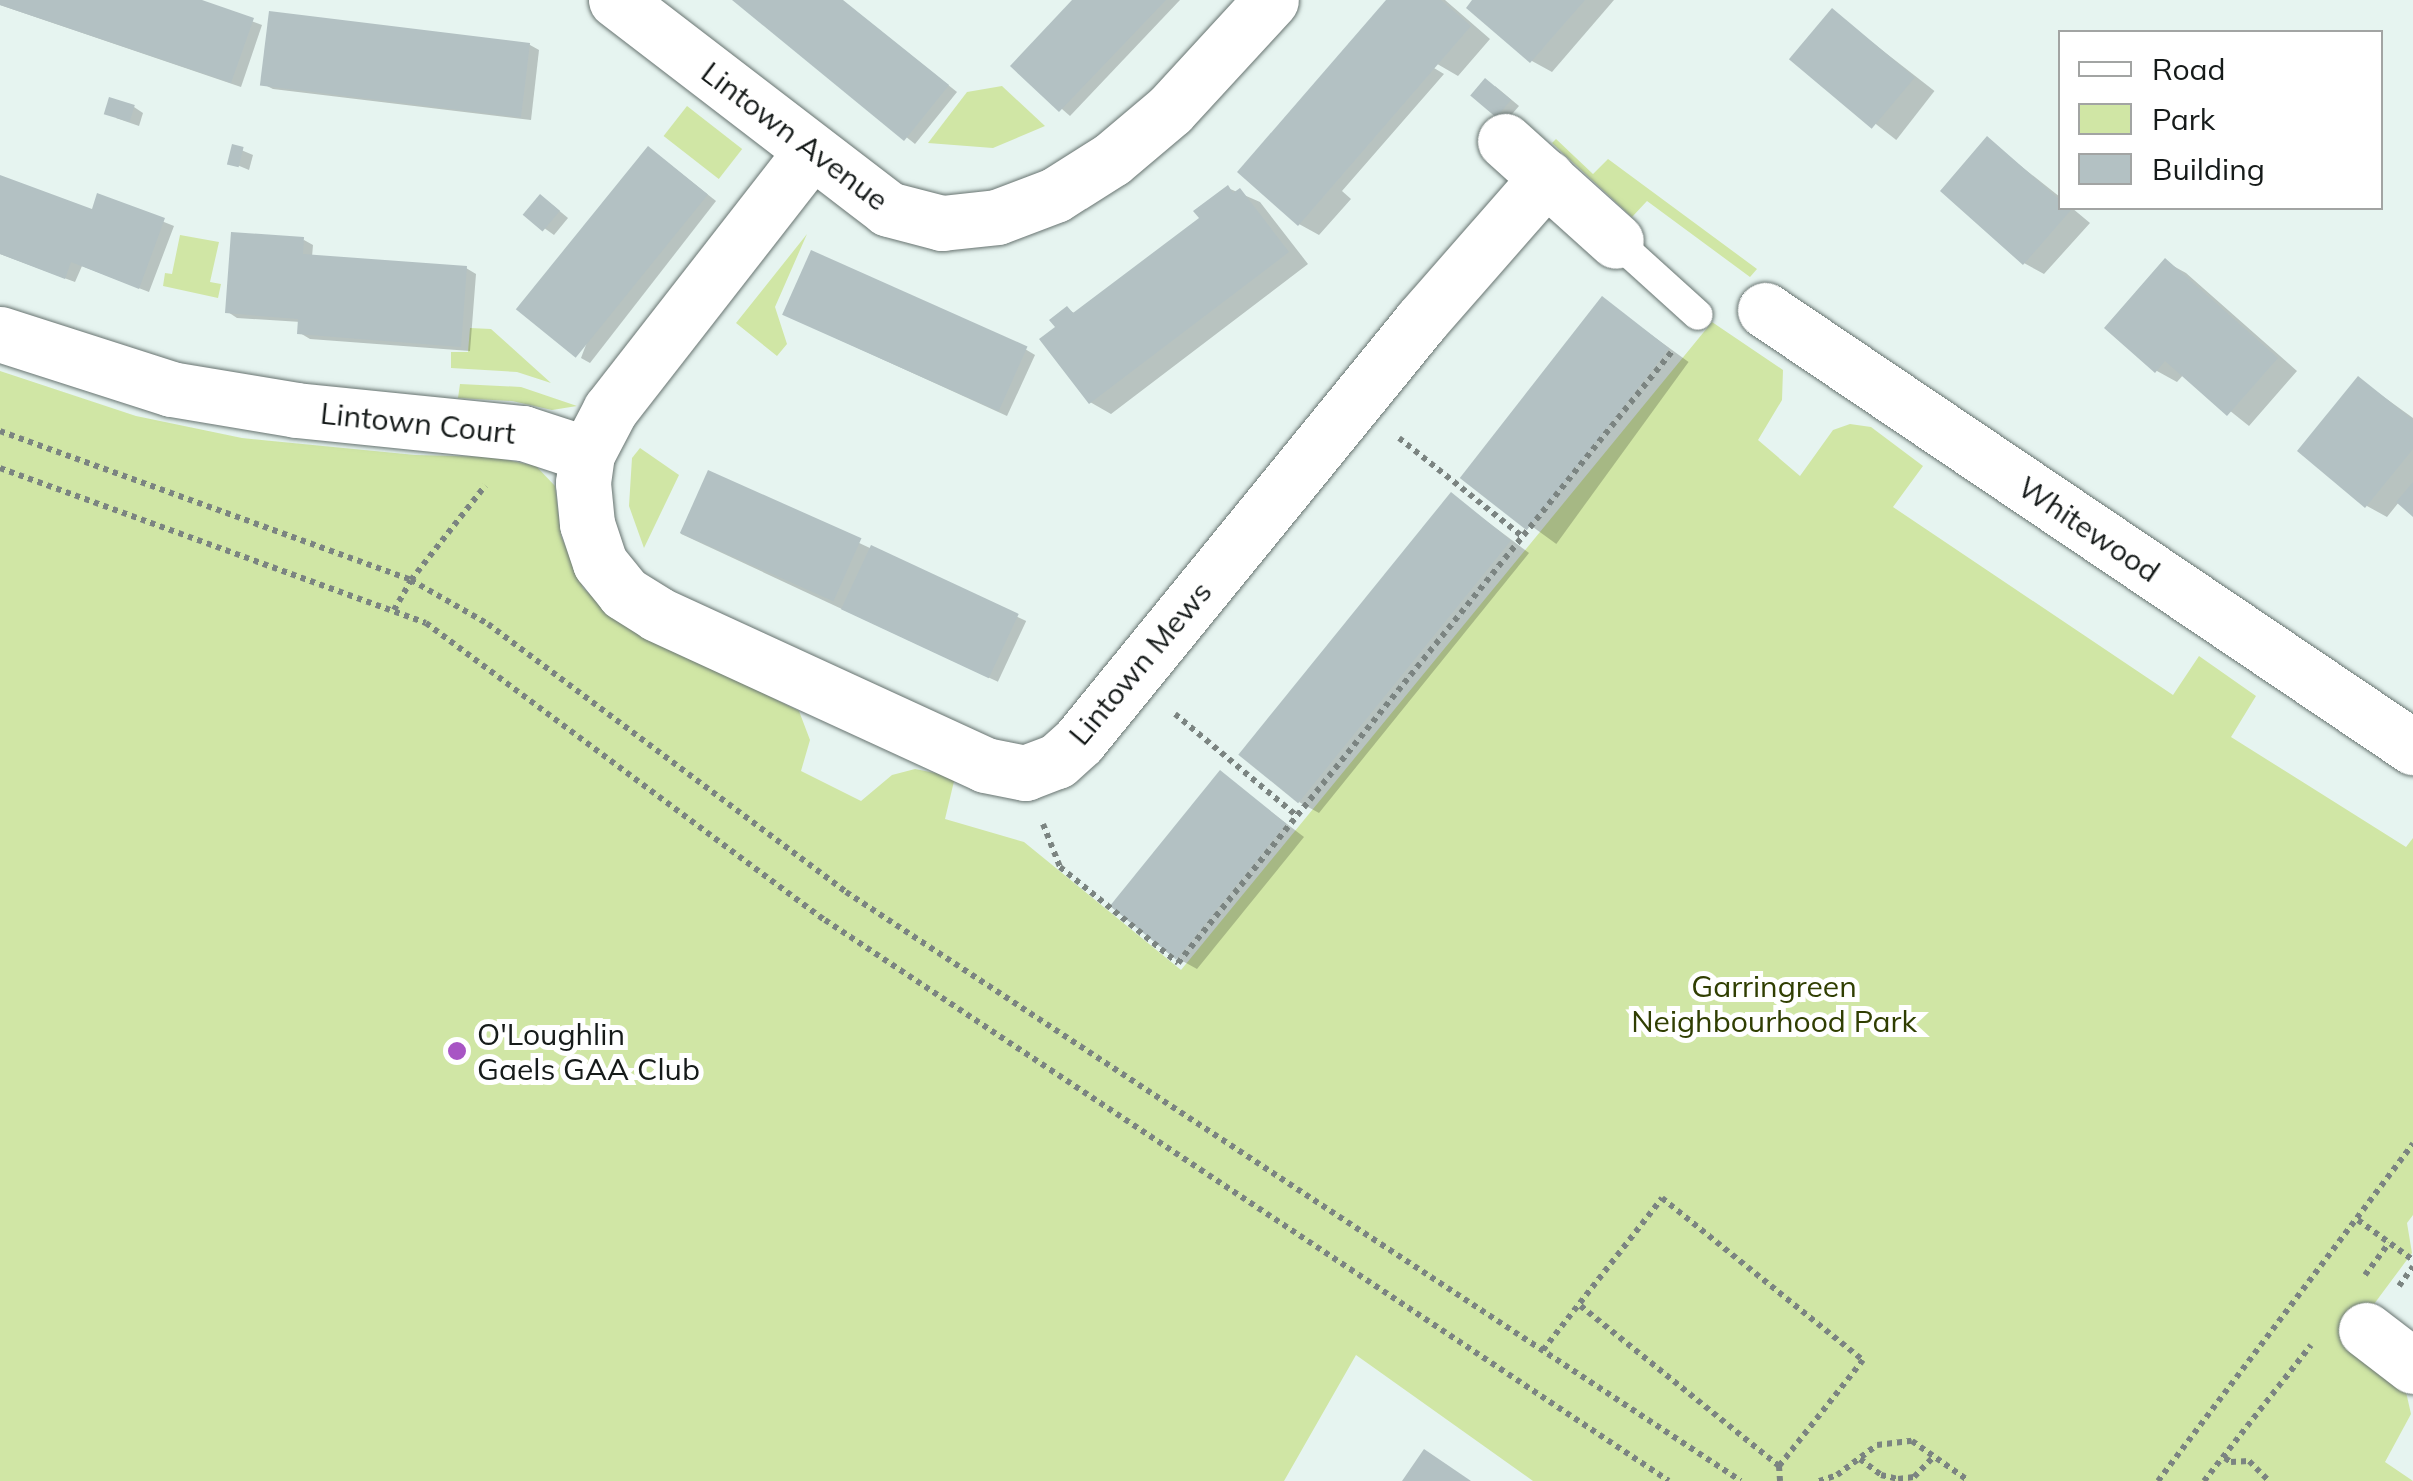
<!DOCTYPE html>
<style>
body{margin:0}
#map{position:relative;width:2413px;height:1481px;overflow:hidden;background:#e6f4f0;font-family:Mulish,sans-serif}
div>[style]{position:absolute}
.green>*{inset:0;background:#d0e6a5;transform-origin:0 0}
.shadow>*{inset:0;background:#0003;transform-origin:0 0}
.building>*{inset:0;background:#b3c1c3;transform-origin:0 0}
.path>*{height:6px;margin-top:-3px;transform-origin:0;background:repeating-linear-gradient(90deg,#7b8481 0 5px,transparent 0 10px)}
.roads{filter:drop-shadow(0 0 2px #677370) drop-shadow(0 0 2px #677370)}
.lane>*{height:30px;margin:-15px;padding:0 15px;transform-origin:15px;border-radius:15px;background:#fff}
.street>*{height:55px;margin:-27.5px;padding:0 27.5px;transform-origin:27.5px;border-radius:27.5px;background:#fff}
.dots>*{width:28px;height:28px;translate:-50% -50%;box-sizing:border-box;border:5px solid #fff;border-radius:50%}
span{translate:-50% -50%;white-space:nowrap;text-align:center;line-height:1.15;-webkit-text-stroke:10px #fff;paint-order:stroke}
.street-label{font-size:30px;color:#161b1a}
.park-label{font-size:30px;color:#303e02}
.poi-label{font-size:30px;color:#161b1a}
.left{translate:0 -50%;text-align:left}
.legend{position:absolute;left:2058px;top:30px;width:325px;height:180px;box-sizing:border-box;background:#fff;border:2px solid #a2a4a3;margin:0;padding:12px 18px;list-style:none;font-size:30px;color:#161b1a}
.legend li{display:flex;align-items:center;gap:20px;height:50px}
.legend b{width:50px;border:2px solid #a2a4a3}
</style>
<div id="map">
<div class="green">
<div style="clip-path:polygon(1002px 86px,1045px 126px,993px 148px,928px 143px,967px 92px)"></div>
<div style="left:687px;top:106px;width:70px;height:38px;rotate:38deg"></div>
<div style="clip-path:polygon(1556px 139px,1593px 174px,1608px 159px,1757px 269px,1750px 277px,1647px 201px,1632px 217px,1552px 143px)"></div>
<div style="clip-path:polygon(807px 234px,775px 307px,787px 344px,777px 356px,736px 323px)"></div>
<div style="clip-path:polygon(180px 235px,219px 242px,210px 282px,221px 284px,218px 298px,163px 286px,165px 273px,172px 274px)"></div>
<div style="clip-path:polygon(1712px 322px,1783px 370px,1782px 400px,1758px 440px,1800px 476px,1833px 430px,1850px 424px,1871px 427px,1923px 466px,1893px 507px,2173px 695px,2199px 656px,2256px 696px,2231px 737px,2406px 847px,2413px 838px,2413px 1215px,2407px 1223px,2412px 1253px,2348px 1339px,2404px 1383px,2411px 1414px,2385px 1462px,2413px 1481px,1533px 1481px,1356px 1355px,1284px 1481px,0 1481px,0 371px,136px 416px,242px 438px,415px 455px,493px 457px,536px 466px,555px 486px,561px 536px,583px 588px,623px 624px,799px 711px,810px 740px,801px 771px,861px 801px,892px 775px,915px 769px,955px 777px,945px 819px,1024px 842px,1181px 970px)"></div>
<div style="clip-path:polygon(470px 328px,491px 329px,551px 383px,517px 372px,451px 368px,451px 352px,468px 352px)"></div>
<div style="clip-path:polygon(460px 384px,521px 387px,577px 406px,552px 410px,512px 401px,458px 398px)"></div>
<div style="clip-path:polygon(640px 448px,679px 475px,644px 548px,629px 506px,632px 458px)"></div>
</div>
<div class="shadow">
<div style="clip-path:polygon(0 0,194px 0,262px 25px,241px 87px,0 5px)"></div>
<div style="clip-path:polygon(735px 0,842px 0,957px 92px,915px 144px)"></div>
<div style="clip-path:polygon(1076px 0,1180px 0,1070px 116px,1013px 66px)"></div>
<div style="clip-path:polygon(1390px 0,1445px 0,1490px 39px,1458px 76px,1427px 58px,1424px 62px,1444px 74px,1342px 191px,1351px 199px,1319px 235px,1299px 224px)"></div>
<div style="clip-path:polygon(1476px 0,1614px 0,1552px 72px,1532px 61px)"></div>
<div style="left:1832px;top:11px;width:130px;height:62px;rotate:38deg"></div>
<div style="clip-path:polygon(530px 45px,539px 50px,531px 120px,273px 89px,263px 84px)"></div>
<div style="clip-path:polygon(1495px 86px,1519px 106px,1507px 120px,1498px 114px)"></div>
<div style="clip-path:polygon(134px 107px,143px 113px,139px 126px,116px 118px)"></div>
<div style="clip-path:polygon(1988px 140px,2060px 197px,2060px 208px,2072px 208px,2090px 223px,2044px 274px,2024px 263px)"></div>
<div style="clip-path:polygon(234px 147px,253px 155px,249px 170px,230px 162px)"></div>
<div style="clip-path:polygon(658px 155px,716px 201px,590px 363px,581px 358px)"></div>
<div style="clip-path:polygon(0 177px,93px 212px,99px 196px,174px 226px,149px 292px,82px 266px,75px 282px,0 254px)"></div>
<div style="clip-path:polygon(1228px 188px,1260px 202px,1308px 264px,1111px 414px,1090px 402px,1067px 309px,1076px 314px,1202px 219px)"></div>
<div style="clip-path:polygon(550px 203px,568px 218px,554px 235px,526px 215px)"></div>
<div style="clip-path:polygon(304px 240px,313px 245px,312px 257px,466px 268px,476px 274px,470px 351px,310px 339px,300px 333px,301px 322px,237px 318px,228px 312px)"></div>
<div style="clip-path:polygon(2166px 262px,2186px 273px,2297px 371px,2249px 426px,2184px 374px,2177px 382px,2157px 371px,2108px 328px)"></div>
<div style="left:1602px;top:299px;width:107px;height:225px;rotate:36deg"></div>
<div style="clip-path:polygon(794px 319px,1025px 349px,1035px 355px,1007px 416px)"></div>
<div style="clip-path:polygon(2359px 379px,2413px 418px,2413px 513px,2399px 502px,2387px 517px,2367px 506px)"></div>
<div style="left:709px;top:473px;width:350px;height:67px;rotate:25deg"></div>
<div style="clip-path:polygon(1452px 495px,1529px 553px,1319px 813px,1299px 802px)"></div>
<div style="clip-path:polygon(1220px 773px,1304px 837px,1197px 969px,1177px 958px)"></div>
</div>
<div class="building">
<div style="clip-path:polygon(0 0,202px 0,254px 18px,231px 83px,0 5px)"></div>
<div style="clip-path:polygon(732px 0,843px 0,949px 85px,904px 141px)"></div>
<div style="clip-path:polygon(1072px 0,1166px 0,1059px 112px,1010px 66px)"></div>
<div style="clip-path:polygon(1386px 0,1441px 0,1471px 26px,1298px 226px,1237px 172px)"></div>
<div style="clip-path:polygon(1472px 0,1585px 0,1530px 63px,1466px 8px)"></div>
<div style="left:1832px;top:8px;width:108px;height:67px;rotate:40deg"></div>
<div style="left:269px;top:11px;width:263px;height:75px;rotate:7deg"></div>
<div style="left:1485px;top:78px;width:34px;height:23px;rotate:40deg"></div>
<div style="left:109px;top:97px;width:27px;height:18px;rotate:17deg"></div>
<div style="clip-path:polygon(1987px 136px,2060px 200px,2060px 208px,2071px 210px,2023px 265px,1940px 191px)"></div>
<div style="left:232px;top:144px;width:12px;height:21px;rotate:14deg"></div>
<div style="left:648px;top:146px;width:77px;height:210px;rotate:39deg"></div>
<div style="clip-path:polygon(0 175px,92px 209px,97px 193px,165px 218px,139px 289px,71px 262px,65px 279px,0 254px)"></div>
<div style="clip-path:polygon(1228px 185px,1233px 193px,1240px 188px,1289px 252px,1089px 404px,1039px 339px,1055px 327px,1049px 320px,1067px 306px,1073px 313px,1199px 218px,1193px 211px)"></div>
<div style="left:540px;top:194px;width:26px;height:27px;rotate:40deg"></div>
<div style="clip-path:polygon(231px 232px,304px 237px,303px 254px,467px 266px,461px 347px,297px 334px,298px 319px,225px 313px)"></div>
<div style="left:811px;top:250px;width:237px;height:71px;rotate:24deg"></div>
<div style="clip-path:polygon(2165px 258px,2278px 358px,2227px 416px,2165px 361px,2155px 373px,2104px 328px)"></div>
<div style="left:1602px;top:296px;width:85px;height:231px;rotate:38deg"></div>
<div style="clip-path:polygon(2358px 376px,2413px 420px,2413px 449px,2365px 508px,2297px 451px)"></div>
<div style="left:708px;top:470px;width:168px;height:69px;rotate:24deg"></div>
<div style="clip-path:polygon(2413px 482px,2413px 517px,2396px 502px)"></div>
<div style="left:1451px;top:492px;width:77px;height:338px;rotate:39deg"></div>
<div style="left:871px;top:545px;width:163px;height:71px;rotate:25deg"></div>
<div style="left:1220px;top:770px;width:85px;height:175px;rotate:39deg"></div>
<div style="clip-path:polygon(1424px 1449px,1471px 1481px,1402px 1481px)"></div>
</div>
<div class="path">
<div style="left:0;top:431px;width:437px;rotate:19.9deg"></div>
<div style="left:411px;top:580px;width:89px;rotate:29.7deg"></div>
<div style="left:488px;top:624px;width:447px;rotate:36.8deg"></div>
<div style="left:846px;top:892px;width:1071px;rotate:33.35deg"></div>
<div style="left:1399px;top:438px;width:159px;rotate:38.6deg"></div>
<div style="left:0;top:468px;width:453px;rotate:20deg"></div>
<div style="left:426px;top:623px;width:497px;rotate:36.7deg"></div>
<div style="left:825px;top:920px;width:1013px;rotate:33.61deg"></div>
<div style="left:394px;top:610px;width:34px;rotate:-60deg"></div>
<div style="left:411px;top:580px;width:120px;rotate:-51.8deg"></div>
<div style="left:1175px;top:714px;width:159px;rotate:39.9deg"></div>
<div style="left:1043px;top:824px;width:46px;rotate:68.4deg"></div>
<div style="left:1060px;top:867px;width:152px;rotate:39.1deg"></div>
<div style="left:1178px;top:963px;width:789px;rotate:-51.07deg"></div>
<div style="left:2358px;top:1220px;width:68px;rotate:36deg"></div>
<div style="left:2365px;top:1275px;width:40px;rotate:-53deg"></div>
<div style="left:2399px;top:1286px;width:24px;rotate:-54deg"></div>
<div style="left:1543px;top:1350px;width:193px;rotate:-51.9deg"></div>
<div style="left:1662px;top:1198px;width:258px;rotate:38.9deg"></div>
<div style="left:1863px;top:1360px;width:135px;rotate:128.4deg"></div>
<div style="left:1779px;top:1466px;width:255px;rotate:-141.1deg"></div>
<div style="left:2225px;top:1458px;width:7px;rotate:34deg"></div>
<div style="left:2231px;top:1462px;width:18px;rotate:-3deg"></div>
<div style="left:2249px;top:1461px;width:28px;rotate:45deg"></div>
<div style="left:1860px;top:1459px;width:26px;rotate:37deg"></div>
<div style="left:1881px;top:1475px;width:17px;rotate:13deg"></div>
<div style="left:1898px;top:1479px;width:16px;rotate:-7deg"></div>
<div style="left:1914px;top:1477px;width:28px;rotate:-46deg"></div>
<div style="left:1779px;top:1466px;width:15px;rotate:86deg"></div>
<div style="left:1819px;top:1481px;width:19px;rotate:-18deg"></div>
<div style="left:1837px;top:1475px;width:50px;rotate:-36.9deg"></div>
<div style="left:1877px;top:1445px;width:35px;rotate:-7deg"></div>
<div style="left:1912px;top:1441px;width:70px;rotate:35.1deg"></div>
<div style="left:2158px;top:1481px;width:423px;rotate:-52.9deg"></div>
<div style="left:2204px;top:1481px;width:173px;rotate:-51.8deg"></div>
</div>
<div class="roads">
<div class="lane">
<div style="left:1616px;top:241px;width:110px;rotate:42.1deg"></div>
</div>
<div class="street">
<div style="left:616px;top:0;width:343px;rotate:37.5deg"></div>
<div style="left:888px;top:209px;width:56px;rotate:14.5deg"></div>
<div style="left:942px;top:223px;width:55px;rotate:-6.2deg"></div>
<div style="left:997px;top:217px;width:62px;rotate:-20.8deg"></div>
<div style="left:1055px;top:195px;width:67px;rotate:-32.3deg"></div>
<div style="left:1112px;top:159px;width:76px;rotate:-40.2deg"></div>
<div style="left:1170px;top:110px;width:149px;rotate:-47.4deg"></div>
<div style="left:1505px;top:141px;width:149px;rotate:42deg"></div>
<div style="left:1765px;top:310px;width:782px;rotate:34deg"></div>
<div style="left:0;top:334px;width:180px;rotate:17.8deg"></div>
<div style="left:171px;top:389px;width:127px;rotate:9.5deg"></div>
<div style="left:296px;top:410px;width:228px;rotate:5.8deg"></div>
<div style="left:523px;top:433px;width:67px;rotate:18.2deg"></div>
<div style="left:587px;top:454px;width:50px;rotate:-62.4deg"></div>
<div style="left:610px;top:410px;width:326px;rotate:-52.1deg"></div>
<div style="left:587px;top:454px;width:29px;rotate:98deg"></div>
<div style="left:583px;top:483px;width:41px;rotate:84.4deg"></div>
<div style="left:587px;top:524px;width:41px;rotate:71.6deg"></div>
<div style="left:600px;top:563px;width:38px;rotate:51deg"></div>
<div style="left:624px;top:593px;width:39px;rotate:32deg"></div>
<div style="left:657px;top:614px;width:361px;rotate:24.7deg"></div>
<div style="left:985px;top:765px;width:41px;rotate:11.3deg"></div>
<div style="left:1025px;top:773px;width:34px;rotate:-21deg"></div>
<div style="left:1057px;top:761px;width:30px;rotate:-42deg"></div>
<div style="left:1079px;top:741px;width:542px;rotate:-50.84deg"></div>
<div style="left:1421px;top:321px;width:191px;rotate:-48.8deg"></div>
<div style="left:2366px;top:1330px;width:59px;rotate:37.5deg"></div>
</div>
</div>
<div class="dots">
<div style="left:457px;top:1051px;background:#a855c4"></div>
</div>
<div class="street-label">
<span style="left:795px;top:136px;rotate:37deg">Lintown Avenue</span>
<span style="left:418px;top:423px;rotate:6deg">Lintown Court</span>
<span style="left:2089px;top:529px;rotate:34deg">Whitewood</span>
<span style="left:1140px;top:663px;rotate:-50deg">Lintown Mews</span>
</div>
<div class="park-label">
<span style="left:1774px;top:1003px">Garringreen<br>Neighbourhood Park</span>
</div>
<div class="poi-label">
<span class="left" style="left:477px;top:1051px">O'Loughlin<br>Gaels GAA Club</span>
</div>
<ul class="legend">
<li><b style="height:12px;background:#fff"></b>Road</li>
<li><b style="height:28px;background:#d0e6a5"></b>Park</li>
<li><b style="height:28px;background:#b3c1c3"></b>Building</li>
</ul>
</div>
